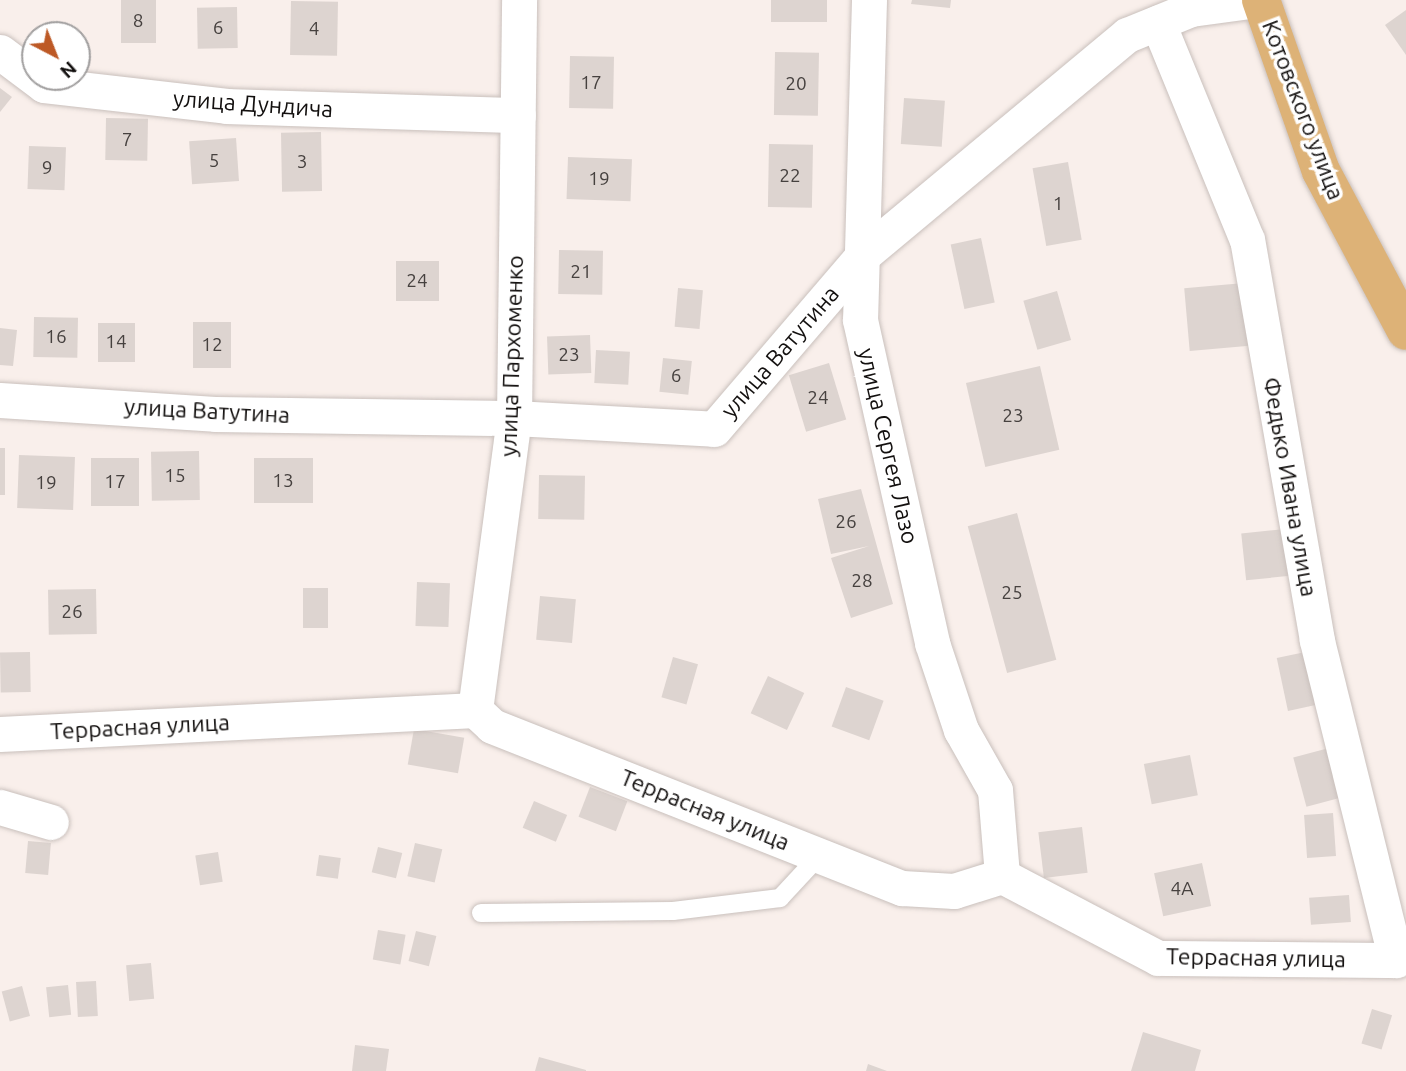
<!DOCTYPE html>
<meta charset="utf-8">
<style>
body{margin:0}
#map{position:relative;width:1406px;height:1071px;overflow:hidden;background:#f9efeb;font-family:Ubuntu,sans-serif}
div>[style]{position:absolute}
.building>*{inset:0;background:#ddd4d0;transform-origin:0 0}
.roads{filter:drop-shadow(0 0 2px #c9c0bc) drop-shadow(0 0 2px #c9c0bc)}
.service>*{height:18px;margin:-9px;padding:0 9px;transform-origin:9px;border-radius:9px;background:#fff}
.minor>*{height:35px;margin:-17.5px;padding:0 17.5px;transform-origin:17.5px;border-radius:17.5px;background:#fff}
.primary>*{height:38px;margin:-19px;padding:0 19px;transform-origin:19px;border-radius:19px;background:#ddb277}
span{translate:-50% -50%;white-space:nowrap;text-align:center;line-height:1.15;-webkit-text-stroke:7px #fff;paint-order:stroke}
.number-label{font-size:19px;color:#46413f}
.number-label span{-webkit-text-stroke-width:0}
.street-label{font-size:23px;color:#13100f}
.north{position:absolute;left:21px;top:21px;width:70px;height:70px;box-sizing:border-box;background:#fff;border:2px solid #a19f9f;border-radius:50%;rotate:138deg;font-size:19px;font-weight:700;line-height:28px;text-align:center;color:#13100f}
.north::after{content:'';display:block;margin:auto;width:24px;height:32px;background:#bd5925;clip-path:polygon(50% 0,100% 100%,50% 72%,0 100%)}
</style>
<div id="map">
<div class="building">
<div style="left:121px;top:0;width:35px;height:43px"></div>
<div style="left:771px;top:0;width:56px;height:22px"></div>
<div style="clip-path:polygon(912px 0,951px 0,950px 8px,911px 4px)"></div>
<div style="left:291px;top:1px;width:47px;height:54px;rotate:1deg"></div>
<div style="left:237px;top:7px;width:41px;height:40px;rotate:89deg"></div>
<div style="clip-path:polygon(1406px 10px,1406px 55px,1385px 25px)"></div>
<div style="left:775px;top:52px;width:44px;height:63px;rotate:1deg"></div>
<div style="left:570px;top:56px;width:44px;height:52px;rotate:1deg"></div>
<div style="clip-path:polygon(0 88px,12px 97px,0 112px)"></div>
<div style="left:904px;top:98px;width:41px;height:46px;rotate:4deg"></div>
<div style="left:106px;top:118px;width:42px;height:42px;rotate:1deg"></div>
<div style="left:321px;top:132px;width:59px;height:40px;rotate:89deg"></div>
<div style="left:236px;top:138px;width:43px;height:47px;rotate:86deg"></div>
<div style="left:769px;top:144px;width:44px;height:63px;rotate:1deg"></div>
<div style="left:29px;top:146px;width:37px;height:43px;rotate:2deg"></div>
<div style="left:568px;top:157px;width:64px;height:42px;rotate:2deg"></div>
<div style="left:1068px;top:162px;width:79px;height:36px;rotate:80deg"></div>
<div style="left:981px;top:238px;width:66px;height:31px;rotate:78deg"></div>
<div style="left:559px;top:250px;width:44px;height:44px;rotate:1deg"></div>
<div style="left:396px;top:261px;width:43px;height:40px"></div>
<div style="left:1244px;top:283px;width:63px;height:60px;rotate:85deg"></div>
<div style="left:678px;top:288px;width:25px;height:39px;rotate:5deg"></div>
<div style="left:1057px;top:291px;width:51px;height:35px;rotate:74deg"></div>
<div style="left:34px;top:317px;width:44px;height:40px;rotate:1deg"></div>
<div style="left:193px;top:322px;width:38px;height:46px"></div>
<div style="left:98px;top:323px;width:37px;height:39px"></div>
<div style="clip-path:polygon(0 328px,17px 330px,13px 366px,0 365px)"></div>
<div style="left:590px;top:335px;width:38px;height:43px;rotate:88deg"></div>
<div style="left:596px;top:350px;width:34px;height:33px;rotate:3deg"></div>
<div style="left:663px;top:358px;width:29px;height:34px;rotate:6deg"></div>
<div style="left:829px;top:363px;width:59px;height:42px;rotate:73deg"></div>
<div style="left:1040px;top:366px;width:86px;height:76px;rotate:77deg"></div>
<div style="left:0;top:448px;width:5px;height:47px"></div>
<div style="left:199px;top:451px;width:49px;height:48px;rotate:89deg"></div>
<div style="left:19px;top:455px;width:56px;height:53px;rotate:2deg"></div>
<div style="left:91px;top:458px;width:48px;height:48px"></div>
<div style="left:254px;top:458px;width:59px;height:45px"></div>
<div style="left:539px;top:475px;width:46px;height:44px;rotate:1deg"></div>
<div style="clip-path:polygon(861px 489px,893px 604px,851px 618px,831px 558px,869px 546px,831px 554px,818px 499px)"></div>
<div style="left:1017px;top:513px;width:152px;height:51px;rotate:75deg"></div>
<div style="left:1285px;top:529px;width:47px;height:44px;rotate:84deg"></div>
<div style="left:417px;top:582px;width:33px;height:44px;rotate:2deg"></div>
<div style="left:303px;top:588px;width:25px;height:40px"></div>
<div style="left:96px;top:589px;width:45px;height:48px;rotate:89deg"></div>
<div style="left:540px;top:596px;width:36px;height:44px;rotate:5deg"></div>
<div style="left:1310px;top:651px;width:54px;height:34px;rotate:78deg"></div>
<div style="left:30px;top:652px;width:40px;height:30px;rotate:89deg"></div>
<div style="left:673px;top:657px;width:26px;height:42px;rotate:16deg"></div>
<div style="left:768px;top:676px;width:40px;height:41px;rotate:25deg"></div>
<div style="left:846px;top:687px;width:40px;height:42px;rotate:20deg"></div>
<div style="left:414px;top:729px;width:51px;height:36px;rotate:10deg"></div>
<div style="left:1329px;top:748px;width:51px;height:37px;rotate:75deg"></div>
<div style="left:1190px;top:755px;width:41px;height:47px;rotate:79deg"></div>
<div style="left:590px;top:787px;width:40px;height:32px;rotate:21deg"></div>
<div style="left:534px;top:801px;width:36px;height:29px;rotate:23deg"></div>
<div style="left:1333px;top:813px;width:43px;height:29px;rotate:86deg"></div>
<div style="left:1082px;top:827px;width:46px;height:44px;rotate:83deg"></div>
<div style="left:28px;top:841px;width:23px;height:32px;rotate:5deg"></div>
<div style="left:415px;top:843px;width:28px;height:34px;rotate:13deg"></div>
<div style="left:378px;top:847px;width:25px;height:26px;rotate:14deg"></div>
<div style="left:218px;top:852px;width:30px;height:23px;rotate:81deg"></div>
<div style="left:319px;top:855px;width:22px;height:21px;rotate:8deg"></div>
<div style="left:1202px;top:863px;width:44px;height:49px;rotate:78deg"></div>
<div style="left:1349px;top:895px;width:27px;height:40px;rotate:86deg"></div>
<div style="left:378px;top:930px;width:28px;height:30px;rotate:10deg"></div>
<div style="left:416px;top:931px;width:21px;height:31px;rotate:14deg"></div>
<div style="left:151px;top:963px;width:36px;height:25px;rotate:85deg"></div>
<div style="left:96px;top:981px;width:35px;height:20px;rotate:87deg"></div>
<div style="left:68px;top:985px;width:30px;height:22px;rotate:84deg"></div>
<div style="left:22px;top:986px;width:31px;height:21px;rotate:75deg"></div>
<div style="left:1372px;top:1009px;width:21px;height:36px;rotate:17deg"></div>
<div style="clip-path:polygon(1143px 1032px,1201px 1050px,1195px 1071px,1131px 1071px)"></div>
<div style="clip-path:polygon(355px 1045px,389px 1049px,386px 1071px,352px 1071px)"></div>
<div style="clip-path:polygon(539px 1057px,586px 1070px,586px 1071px,535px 1071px)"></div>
<div style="clip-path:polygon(868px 1064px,887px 1071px,866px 1071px)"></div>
</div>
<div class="roads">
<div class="service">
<div style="left:481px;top:913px;width:192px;rotate:-0.6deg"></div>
<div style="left:673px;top:911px;width:108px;rotate:-6.9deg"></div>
<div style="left:780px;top:898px;width:59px;rotate:-47.1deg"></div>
</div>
<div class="minor">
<div style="left:869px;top:0;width:320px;rotate:91.6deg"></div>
<div style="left:860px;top:320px;width:331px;rotate:77.4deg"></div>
<div style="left:932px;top:643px;width:92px;rotate:71.6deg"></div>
<div style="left:961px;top:730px;width:69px;rotate:60.5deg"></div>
<div style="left:995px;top:790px;width:86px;rotate:85.3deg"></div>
<div style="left:0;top:52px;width:55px;rotate:36.9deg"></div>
<div style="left:44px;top:85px;width:184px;rotate:6.5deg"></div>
<div style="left:227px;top:106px;width:291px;rotate:1.8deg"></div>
<div style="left:0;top:400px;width:215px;rotate:3.7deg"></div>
<div style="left:215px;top:414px;width:299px;rotate:0.8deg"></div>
<div style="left:514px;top:418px;width:200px;rotate:3.1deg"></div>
<div style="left:714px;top:429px;width:230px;rotate:-49.4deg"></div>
<div style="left:864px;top:254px;width:342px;rotate:-39.8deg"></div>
<div style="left:1127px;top:35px;width:69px;rotate:-22.1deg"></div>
<div style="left:1191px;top:9px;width:67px;rotate:-7.8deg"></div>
<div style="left:475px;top:710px;width:295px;rotate:-82.4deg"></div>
<div style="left:514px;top:418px;width:418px;rotate:-89.3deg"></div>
<div style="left:0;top:734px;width:476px;rotate:-2.9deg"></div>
<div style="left:475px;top:710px;width:23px;rotate:43deg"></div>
<div style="left:492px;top:726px;width:441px;rotate:21.6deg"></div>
<div style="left:902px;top:888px;width:52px;rotate:3.3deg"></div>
<div style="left:954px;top:891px;width:50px;rotate:-17.4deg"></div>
<div style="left:1002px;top:876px;width:176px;rotate:27.7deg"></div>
<div style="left:1158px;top:958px;width:238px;rotate:0.5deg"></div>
<div style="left:1396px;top:960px;width:330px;rotate:-103.9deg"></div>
<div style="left:1317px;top:640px;width:406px;rotate:-99.9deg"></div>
<div style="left:1247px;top:240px;width:235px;rotate:-112.3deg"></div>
<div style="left:0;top:807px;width:53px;rotate:16.4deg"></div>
</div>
<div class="primary">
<div style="left:1261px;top:0;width:181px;rotate:70.7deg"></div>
<div style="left:1321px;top:171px;width:181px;rotate:62deg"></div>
</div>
</div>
<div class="number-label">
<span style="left:138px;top:21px">8</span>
<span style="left:218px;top:28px">6</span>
<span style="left:314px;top:29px">4</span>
<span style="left:591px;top:83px">17</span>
<span style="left:796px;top:84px">20</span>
<span style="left:127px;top:140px">7</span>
<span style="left:214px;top:161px">5</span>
<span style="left:302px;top:162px">3</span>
<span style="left:47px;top:168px">9</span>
<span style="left:790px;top:176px">22</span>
<span style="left:599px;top:179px">19</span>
<span style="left:1058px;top:204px">1</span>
<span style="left:581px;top:272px">21</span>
<span style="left:417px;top:281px">24</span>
<span style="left:56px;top:337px">16</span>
<span style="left:116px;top:342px">14</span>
<span style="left:212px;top:345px">12</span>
<span style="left:569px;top:355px">23</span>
<span style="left:676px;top:376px">6</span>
<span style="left:818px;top:398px">24</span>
<span style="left:1013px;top:416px">23</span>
<span style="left:175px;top:476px">15</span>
<span style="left:283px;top:481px">13</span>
<span style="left:115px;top:482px">17</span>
<span style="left:46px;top:483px">19</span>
<span style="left:846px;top:522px">26</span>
<span style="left:862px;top:581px">28</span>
<span style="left:1012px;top:593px">25</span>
<span style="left:72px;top:612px">26</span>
<span style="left:1182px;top:889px">4А</span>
</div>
<div class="street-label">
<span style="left:253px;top:104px;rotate:4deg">улица Дундича</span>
<span style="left:1303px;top:110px;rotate:69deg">Котовского улица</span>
<span style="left:780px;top:352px;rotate:-49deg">улица Ватутина</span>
<span style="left:512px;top:356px;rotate:-88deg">улица Пархоменко</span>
<span style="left:207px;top:411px;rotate:3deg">улица Ватутина</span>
<span style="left:888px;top:446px;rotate:77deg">улица Сергея Лазо</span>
<span style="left:1290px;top:487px;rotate:80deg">Федько Ивана улица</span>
<span style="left:140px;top:727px;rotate:-3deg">Террасная улица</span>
<span style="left:705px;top:810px;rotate:22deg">Террасная улица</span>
<span style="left:1256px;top:958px;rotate:1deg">Террасная улица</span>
</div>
<div class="north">N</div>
</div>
